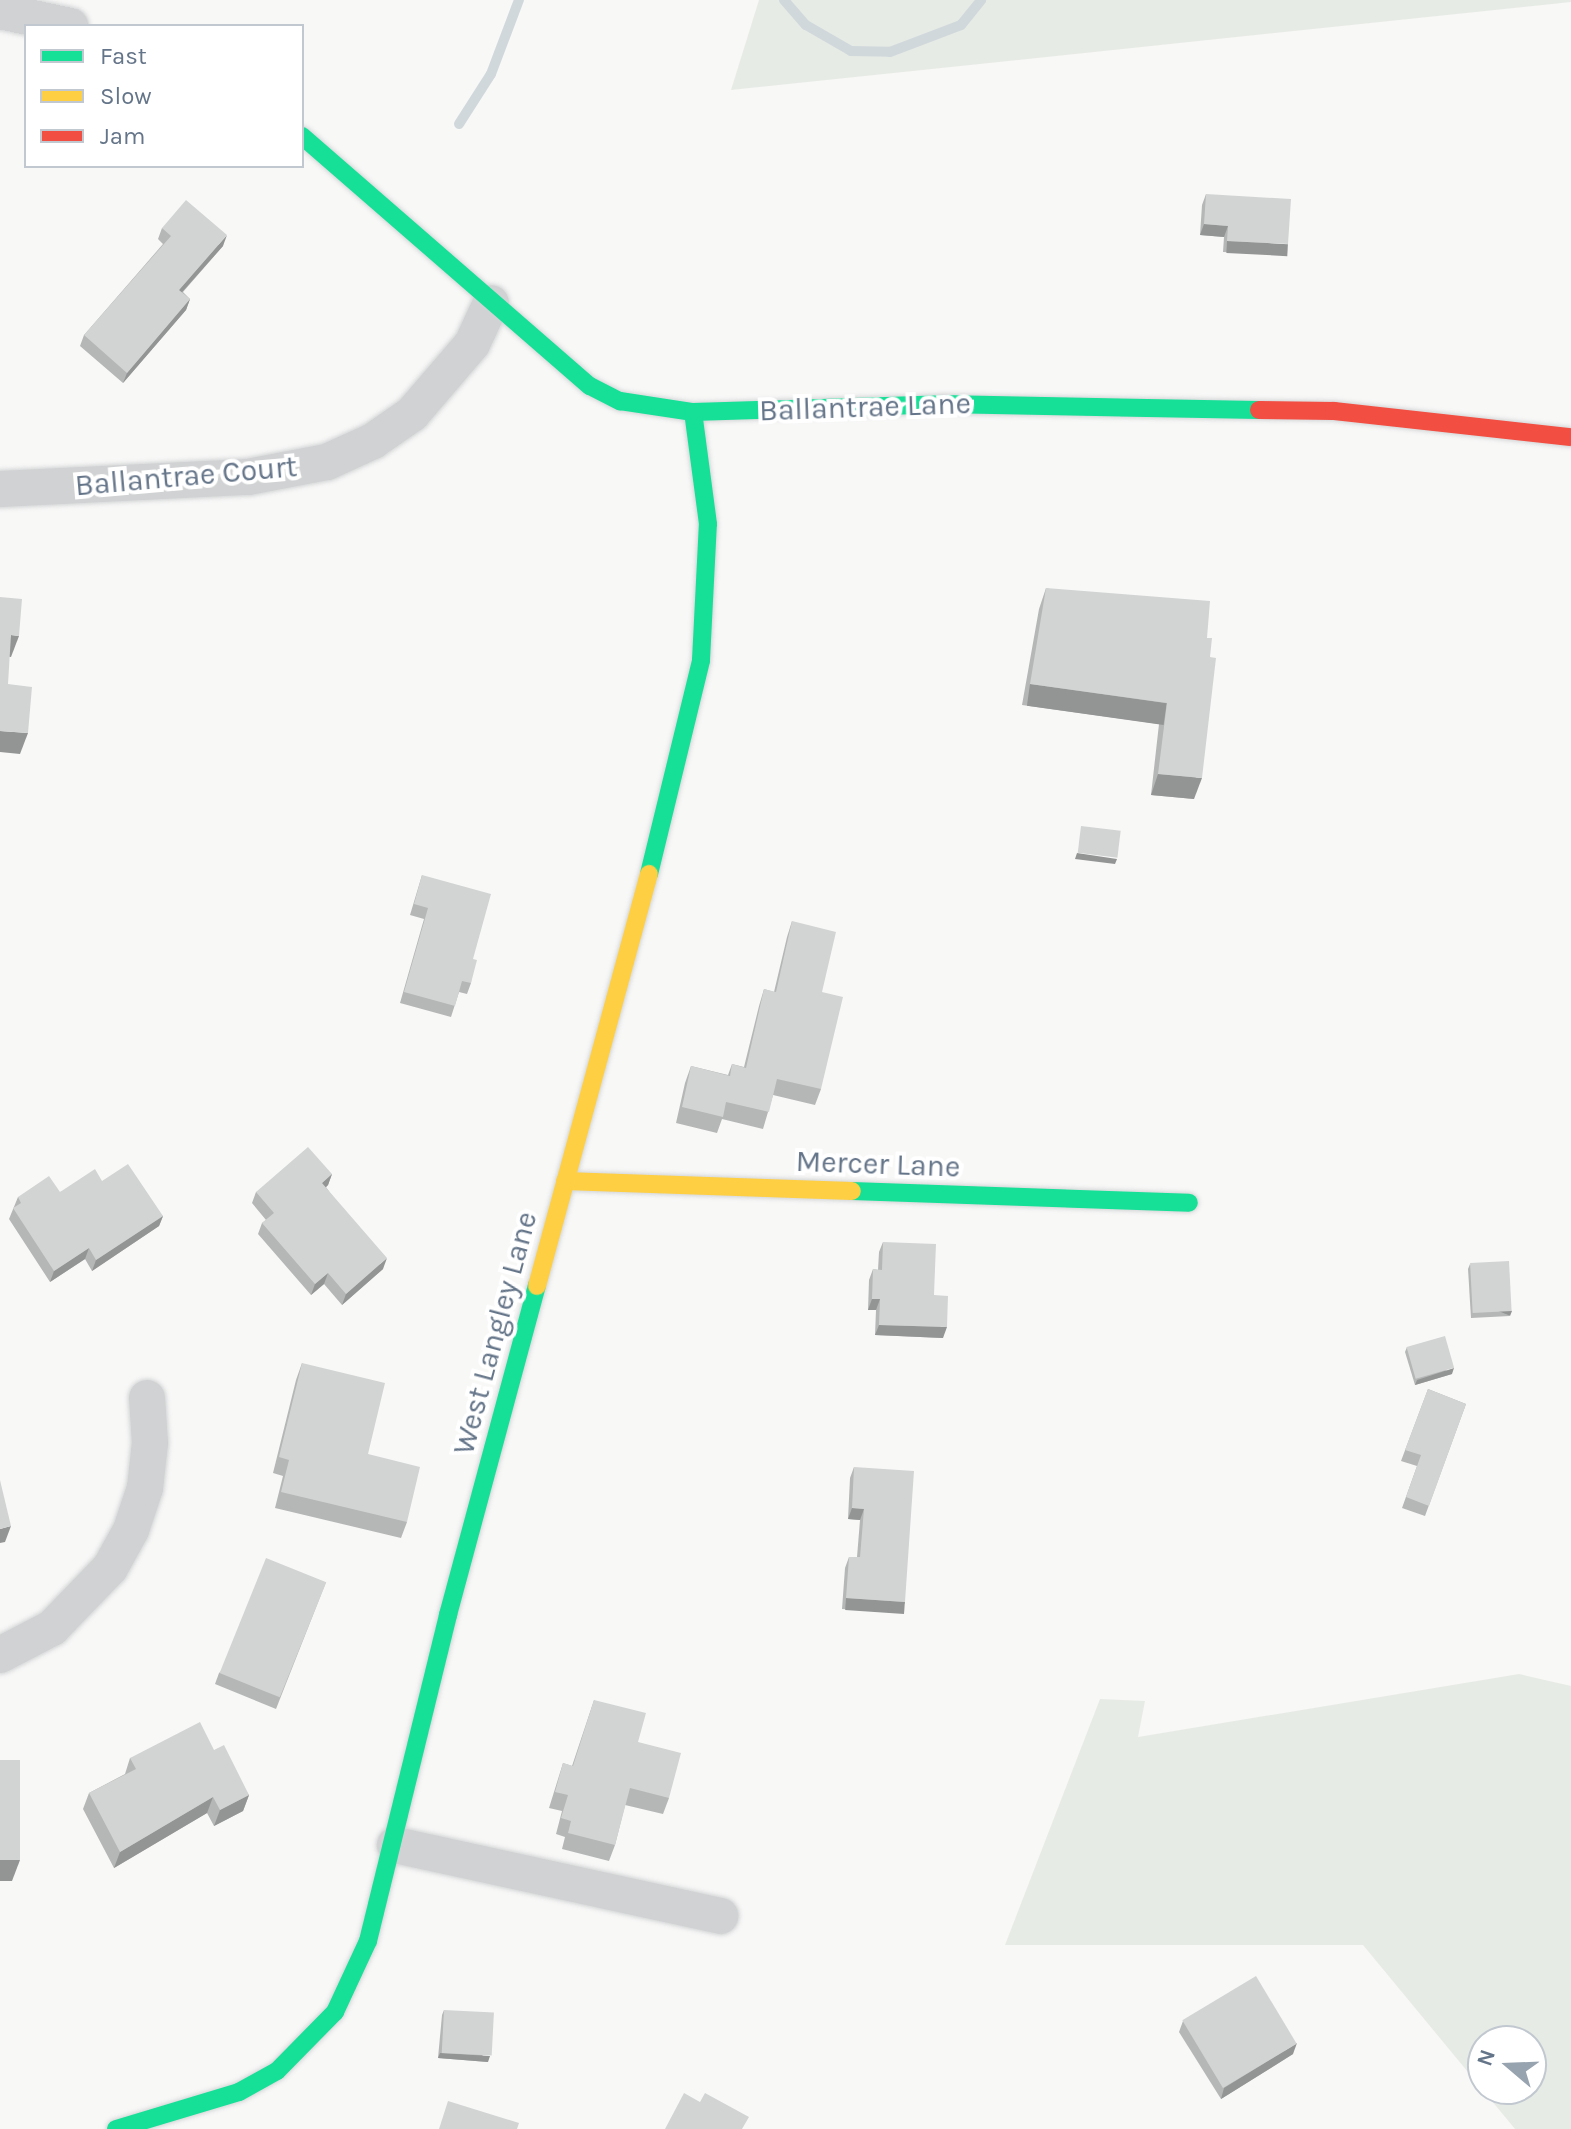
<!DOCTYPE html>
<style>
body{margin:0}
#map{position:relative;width:1571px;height:2129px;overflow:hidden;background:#f8f8f7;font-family:Karla,sans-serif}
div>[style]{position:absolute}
.green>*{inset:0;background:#e7ebe5}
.stream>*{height:10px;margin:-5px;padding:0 5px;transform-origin:5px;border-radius:5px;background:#d1d8dc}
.roads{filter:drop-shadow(0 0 2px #d4d6d7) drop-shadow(0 0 2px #d4d6d7)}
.street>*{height:36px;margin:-18px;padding:0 18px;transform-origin:18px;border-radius:18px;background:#d1d2d3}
.fast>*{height:18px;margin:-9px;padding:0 9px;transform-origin:9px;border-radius:9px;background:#16e098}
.slow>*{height:18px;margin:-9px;padding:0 9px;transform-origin:9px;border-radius:9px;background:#ffcf43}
.jam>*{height:18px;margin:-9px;padding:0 9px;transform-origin:9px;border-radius:9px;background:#f24e42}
.wall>*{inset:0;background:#b5b6b6}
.shaded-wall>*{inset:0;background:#939494;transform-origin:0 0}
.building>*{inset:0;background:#d2d4d4;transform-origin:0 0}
span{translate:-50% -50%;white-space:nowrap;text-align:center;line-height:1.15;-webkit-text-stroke:8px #fff;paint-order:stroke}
.street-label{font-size:30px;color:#657589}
.legend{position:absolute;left:24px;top:24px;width:280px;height:144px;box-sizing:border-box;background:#fff;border:2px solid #c1c8d0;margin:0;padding:10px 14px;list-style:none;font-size:24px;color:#657589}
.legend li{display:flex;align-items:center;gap:16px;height:40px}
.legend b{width:40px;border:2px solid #c1c8d0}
.north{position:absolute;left:1467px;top:2025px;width:80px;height:80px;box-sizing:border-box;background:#fff;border:2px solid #c1c8d0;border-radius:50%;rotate:289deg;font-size:22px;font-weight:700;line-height:32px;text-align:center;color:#657589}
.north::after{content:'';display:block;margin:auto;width:28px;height:36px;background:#98a3b0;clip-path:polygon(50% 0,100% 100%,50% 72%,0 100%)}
</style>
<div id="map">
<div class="green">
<div style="clip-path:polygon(759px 0,1571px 0,1571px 2px,731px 90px)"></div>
<div style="clip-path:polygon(evenodd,1519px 1674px,1571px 1686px,1571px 2129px,1515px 2129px,1363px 1945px,1005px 1945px,1100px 1699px,1145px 1701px,1138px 1737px,1519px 1674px,1531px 2041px,1531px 2089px,1483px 2089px,1483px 2041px,1531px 2041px)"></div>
</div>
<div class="stream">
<div style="left:784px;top:0;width:33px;rotate:49deg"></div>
<div style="left:806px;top:25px;width:52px;rotate:30deg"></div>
<div style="left:851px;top:51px;width:39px;rotate:1deg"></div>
<div style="left:890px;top:52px;width:76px;rotate:-20.8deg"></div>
<div style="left:961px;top:25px;width:32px;rotate:-51deg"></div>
<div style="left:459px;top:124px;width:59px;rotate:-57.4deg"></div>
<div style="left:491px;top:74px;width:79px;rotate:-69.3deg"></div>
</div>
<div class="roads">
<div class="street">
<div style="left:0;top:11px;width:72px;rotate:12.1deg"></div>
<div style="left:0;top:489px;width:248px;rotate:-2.8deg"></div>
<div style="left:248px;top:477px;width:80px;rotate:-10.8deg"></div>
<div style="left:327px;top:462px;width:51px;rotate:-24.5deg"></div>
<div style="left:373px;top:441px;width:47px;rotate:-34.7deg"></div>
<div style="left:412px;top:414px;width:92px;rotate:-49.4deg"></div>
<div style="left:472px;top:344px;width:45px;rotate:-65.1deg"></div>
<div style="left:0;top:1655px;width:59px;rotate:-27.4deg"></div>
<div style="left:52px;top:1628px;width:83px;rotate:-46deg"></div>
<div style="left:110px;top:1568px;width:43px;rotate:-61.1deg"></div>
<div style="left:131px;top:1530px;width:44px;rotate:-71.6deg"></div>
<div style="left:145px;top:1488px;width:45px;rotate:-83.7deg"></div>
<div style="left:150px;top:1443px;width:45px;rotate:-93.8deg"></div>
<div style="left:395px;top:1845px;width:333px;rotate:12.3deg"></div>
</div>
<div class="fast">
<div style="left:302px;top:136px;width:381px;rotate:41deg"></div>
<div style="left:590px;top:386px;width:34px;rotate:27deg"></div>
<div style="left:620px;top:401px;width:74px;rotate:8.6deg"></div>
<div style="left:693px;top:412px;width:249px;rotate:-1.8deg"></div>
<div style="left:942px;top:404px;width:317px;rotate:1.1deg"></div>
<div style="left:649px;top:874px;width:220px;rotate:-76.3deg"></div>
<div style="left:701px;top:660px;width:136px;rotate:-87.1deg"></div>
<div style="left:708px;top:524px;width:113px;rotate:-97.6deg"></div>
<div style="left:852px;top:1191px;width:337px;rotate:2deg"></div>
<div style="left:116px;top:2129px;width:128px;rotate:-16.7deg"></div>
<div style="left:239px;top:2092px;width:43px;rotate:-28.9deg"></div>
<div style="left:277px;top:2071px;width:83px;rotate:-45.5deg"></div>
<div style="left:335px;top:2012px;width:78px;rotate:-65.1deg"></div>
<div style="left:368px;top:1941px;width:336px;rotate:-76.2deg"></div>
<div style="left:448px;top:1615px;width:341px;rotate:-74.9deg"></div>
</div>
<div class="slow">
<div style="left:565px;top:1181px;width:287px;rotate:2deg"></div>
<div style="left:537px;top:1286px;width:427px;rotate:-74.8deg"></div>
</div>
<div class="jam">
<div style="left:1259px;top:410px;width:75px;rotate:0.8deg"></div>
<div style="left:1334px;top:411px;width:238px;rotate:6.3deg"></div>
</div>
</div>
<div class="wall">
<div style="clip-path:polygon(1206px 194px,1284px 255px,1223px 252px,1224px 237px,1200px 235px,1202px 205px)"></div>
<div style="clip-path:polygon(162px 228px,223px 246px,183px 292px,190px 299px,186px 310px,123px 383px,80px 346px,84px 335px,163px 244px,158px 239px)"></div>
<div style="clip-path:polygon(1046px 588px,1207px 638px,1194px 799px,1151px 795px,1159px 724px,1022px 705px,1039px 609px)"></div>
<div style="clip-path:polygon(422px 875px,473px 959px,471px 983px,467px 994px,459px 992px,451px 1017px,400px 1003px,424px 919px,410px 915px)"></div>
<div style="clip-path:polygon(792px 921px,822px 992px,821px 1089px,815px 1105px,773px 1095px,763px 1129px,722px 1119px,717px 1133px,676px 1123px,685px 1083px,691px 1066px,728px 1075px,732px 1064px,744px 1067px,759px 1006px,764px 989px,774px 992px,787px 937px)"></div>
<div style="clip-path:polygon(332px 1174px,328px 1185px,326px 1187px,383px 1269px,342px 1305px,324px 1284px,311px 1295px,258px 1234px,262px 1223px,266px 1220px,252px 1203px,256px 1192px)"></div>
<div style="clip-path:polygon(102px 1181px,163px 1216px,159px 1226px,92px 1271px,85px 1259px,50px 1282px,9px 1219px,18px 1197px,60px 1192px)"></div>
<div style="clip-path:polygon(883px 1242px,934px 1295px,943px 1338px,875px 1335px,876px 1310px,868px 1310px,869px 1280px,873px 1269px,878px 1270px,879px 1252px)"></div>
<div style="clip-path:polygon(1470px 1264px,1510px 1316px,1471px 1318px,1468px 1269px)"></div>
<div style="clip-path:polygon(1407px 1347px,1452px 1374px,1415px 1385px,1405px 1352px)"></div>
<div style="clip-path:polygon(302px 1363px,368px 1454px,407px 1522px,401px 1538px,275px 1508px,283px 1476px,273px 1473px,296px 1380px)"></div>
<div style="clip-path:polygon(1428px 1389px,1466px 1404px,1425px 1516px,1402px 1508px,1417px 1466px,1401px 1461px)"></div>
<div style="clip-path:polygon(854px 1467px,905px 1602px,901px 1613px,842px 1609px,845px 1568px,849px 1557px,857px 1557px,860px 1520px,848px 1519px,850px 1478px)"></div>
<div style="clip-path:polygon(326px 1582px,276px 1709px,215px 1684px,219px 1673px)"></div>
<div style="clip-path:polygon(594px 1700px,638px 1742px,669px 1798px,663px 1814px,625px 1805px,615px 1845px,609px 1861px,562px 1849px,565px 1837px,556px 1834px,562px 1811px,549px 1808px,563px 1763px,572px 1766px)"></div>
<div style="clip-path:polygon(214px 1750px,249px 1795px,243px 1811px,214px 1826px,207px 1813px,114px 1868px,83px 1809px,89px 1793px,125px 1774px,130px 1758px)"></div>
<div style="clip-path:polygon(444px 2010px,488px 2062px,438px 2058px,442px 2015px)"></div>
<div style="clip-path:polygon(1183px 2021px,1293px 2054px,1221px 2099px,1179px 2032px)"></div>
</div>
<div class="shaded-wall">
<div style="clip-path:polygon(1204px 224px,1228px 226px,1224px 237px,1200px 235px)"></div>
<div style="clip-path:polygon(227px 235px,223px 246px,175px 300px,179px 290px)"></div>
<div style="left:1227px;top:241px;width:61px;height:12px;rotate:3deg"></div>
<div style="clip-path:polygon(190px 299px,186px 310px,123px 383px,127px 373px)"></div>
<div style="clip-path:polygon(11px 635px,19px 636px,11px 657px,4px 656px)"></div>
<div style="left:1030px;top:684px;width:138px;height:22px;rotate:8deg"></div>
<div style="clip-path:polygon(0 731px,28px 733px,20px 754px,0 752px)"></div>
<div style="clip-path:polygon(1158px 774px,1202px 778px,1194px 799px,1151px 795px)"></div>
<div style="clip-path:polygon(1077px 853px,1117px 859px,1115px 864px,1075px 859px)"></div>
<div style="clip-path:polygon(332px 1174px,328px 1185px,319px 1194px,322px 1183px)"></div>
<div style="clip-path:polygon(163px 1216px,159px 1226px,92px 1271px,96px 1260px)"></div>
<div style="clip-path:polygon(89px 1248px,85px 1259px,50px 1282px,54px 1271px)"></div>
<div style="clip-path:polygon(387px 1258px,383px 1269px,342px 1305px,346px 1294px)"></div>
<div style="clip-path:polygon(328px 1273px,324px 1284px,311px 1295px,315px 1284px)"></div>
<div style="clip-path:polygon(872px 1299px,880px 1299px,876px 1310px,868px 1310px)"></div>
<div style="left:1512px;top:1311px;width:5px;height:39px;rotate:112deg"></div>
<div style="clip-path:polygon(879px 1325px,947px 1327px,943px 1338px,875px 1335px)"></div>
<div style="clip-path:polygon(1454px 1368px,1452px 1374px,1415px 1385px,1417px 1380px)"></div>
<div style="clip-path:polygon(852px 1508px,864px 1509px,860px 1520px,848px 1519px)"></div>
<div style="clip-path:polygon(11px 1526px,5px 1542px,0 1543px,0 1529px)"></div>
<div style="left:846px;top:1598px;width:59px;height:12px;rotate:4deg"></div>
<div style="clip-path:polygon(249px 1795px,243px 1811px,214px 1826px,220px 1810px)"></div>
<div style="clip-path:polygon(213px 1797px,207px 1813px,114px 1868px,120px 1852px)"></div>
<div style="clip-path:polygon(0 1860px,20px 1860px,12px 1881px,0 1881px)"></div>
<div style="clip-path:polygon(1297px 2043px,1293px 2054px,1221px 2099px,1224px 2088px)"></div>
<div style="clip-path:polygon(440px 2053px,490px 2056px,488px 2062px,438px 2058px)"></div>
</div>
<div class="building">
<div style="clip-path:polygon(1206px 194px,1291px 199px,1288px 244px,1227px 241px,1228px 226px,1204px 224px)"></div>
<div style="clip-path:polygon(186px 200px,227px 235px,179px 290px,190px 299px,127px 373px,84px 335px,171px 236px,162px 228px)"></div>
<div style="clip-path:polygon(1046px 588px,1210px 601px,1207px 638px,1212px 638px,1210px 657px,1216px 658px,1202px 778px,1158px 774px,1167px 703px,1030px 684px)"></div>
<div style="clip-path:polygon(0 597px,22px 599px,19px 636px,11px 635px,8px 684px,32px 687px,28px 733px,0 731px)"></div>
<div style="left:1081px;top:826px;width:40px;height:27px;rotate:7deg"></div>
<div style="clip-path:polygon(422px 875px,491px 894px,473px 959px,477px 960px,471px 983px,462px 981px,455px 1006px,404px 992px,428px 908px,414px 904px)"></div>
<div style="clip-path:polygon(792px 921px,836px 932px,822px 992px,843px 997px,821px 1089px,777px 1079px,769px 1112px,726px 1102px,723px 1117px,682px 1107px,691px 1066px,730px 1076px,732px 1064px,746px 1068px,764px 989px,776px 992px)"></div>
<div style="clip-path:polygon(308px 1147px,332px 1174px,322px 1183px,387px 1258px,346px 1294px,328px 1273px,315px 1284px,262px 1223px,274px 1213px,256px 1192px)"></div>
<div style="clip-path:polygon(128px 1164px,163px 1216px,96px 1260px,89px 1248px,54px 1271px,13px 1208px,21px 1203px,18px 1197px,49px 1176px,60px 1192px,95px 1169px,102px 1181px)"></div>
<div style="clip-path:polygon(883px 1242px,936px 1244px,934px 1295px,948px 1296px,947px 1327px,879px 1325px,880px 1299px,872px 1299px,873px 1269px,882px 1270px)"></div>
<div style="left:1509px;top:1261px;width:50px;height:39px;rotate:87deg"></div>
<div style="left:1445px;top:1336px;width:33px;height:40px;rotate:74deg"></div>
<div style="clip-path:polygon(302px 1363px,385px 1383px,368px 1454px,420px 1467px,407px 1522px,281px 1492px,289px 1460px,279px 1457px)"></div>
<div style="clip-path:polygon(1428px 1389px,1466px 1404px,1429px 1506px,1406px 1497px,1421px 1455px,1405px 1450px)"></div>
<div style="clip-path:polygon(854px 1467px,914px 1471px,905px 1602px,846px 1598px,849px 1557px,860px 1557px,864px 1509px,852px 1508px)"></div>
<div style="clip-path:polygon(0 1480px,11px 1526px,0 1529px)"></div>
<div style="left:266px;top:1558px;width:65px;height:124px;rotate:22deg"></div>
<div style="clip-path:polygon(594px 1700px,646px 1713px,638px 1742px,681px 1753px,669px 1798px,630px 1788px,615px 1845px,568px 1833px,571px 1821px,561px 1818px,568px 1795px,555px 1792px,563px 1763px,573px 1766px)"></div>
<div style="clip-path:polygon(200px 1722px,214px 1750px,224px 1745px,249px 1795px,220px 1810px,213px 1797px,120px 1852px,89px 1793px,136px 1769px,130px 1758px)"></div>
<div style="left:0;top:1760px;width:20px;height:100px"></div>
<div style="left:1256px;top:1976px;width:79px;height:86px;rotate:59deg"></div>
<div style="left:444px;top:2010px;width:50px;height:43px;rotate:3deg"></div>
<div style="clip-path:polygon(684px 2093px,700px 2102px,705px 2093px,749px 2117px,742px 2129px,665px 2129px)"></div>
<div style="clip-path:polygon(448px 2101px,519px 2123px,517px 2129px,439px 2129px)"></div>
</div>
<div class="street-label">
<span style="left:865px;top:407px;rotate:-2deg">Ballantrae Lane</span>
<span style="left:186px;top:476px;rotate:-5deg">Ballantrae Court</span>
<span style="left:878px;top:1164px;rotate:2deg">Mercer Lane</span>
<span style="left:495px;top:1333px;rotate:-75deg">West Langley Lane</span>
</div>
<ul class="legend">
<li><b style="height:10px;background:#16e098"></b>Fast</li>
<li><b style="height:10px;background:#ffcf43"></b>Slow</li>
<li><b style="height:10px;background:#f24e42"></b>Jam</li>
</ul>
<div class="north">N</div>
</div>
